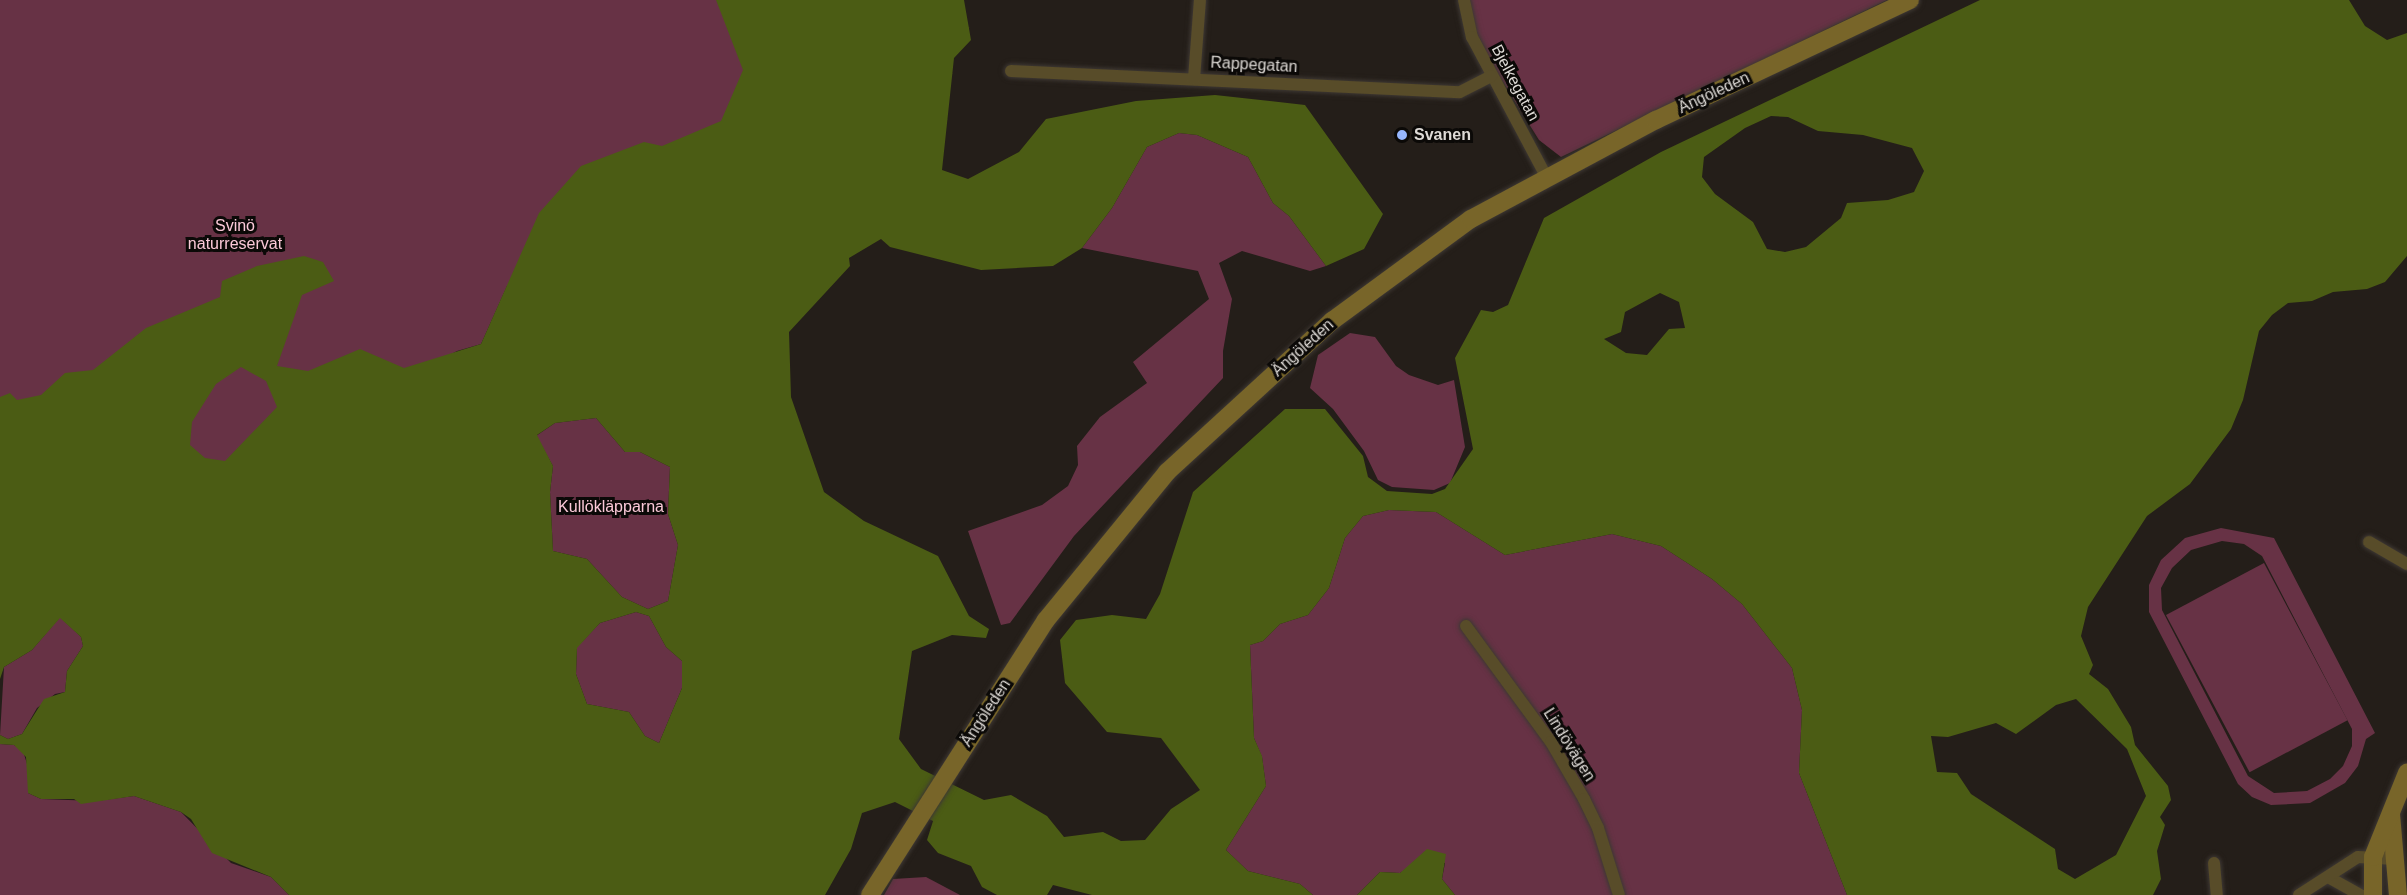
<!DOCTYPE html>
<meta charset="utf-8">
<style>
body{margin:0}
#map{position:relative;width:2407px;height:895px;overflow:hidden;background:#241e19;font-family:Arial,sans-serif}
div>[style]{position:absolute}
.green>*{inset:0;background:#673245;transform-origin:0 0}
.water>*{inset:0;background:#4b5c14}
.roads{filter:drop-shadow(0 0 2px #3e3833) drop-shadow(0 0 2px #3e3833)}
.minor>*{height:12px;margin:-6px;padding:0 6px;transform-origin:6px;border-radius:6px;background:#584c29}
.secondary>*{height:18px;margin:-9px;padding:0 9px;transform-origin:9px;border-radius:9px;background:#786529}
.dots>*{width:16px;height:16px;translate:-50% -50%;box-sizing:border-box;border:3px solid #0b0907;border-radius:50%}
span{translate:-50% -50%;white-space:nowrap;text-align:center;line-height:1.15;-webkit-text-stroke:6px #0b0907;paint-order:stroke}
.street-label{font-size:16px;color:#dedad6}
.poi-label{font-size:16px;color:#dedad6;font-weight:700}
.left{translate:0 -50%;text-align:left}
.park-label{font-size:16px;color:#fbc9d8}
</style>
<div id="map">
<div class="green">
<div style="clip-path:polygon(0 0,736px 0,749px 34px,717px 246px,507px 286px,481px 344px,457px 351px,0 597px)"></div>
<div style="clip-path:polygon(1470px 0,1887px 0,1561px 157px,1539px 140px,1473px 34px)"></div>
<div style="clip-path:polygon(1179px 133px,1197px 135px,1248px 157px,1273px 203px,1289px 216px,1326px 266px,1310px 271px,1242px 251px,1219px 263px,1232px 299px,1223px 351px,1223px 378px,1074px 536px,1010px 623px,1001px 625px,968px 531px,1042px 505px,1068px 486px,1078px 465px,1077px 446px,1100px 417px,1147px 383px,1133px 362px,1209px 299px,1198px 271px,1082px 248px,1112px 208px,1147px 147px)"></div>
<div style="clip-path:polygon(1350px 333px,1375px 337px,1396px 366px,1409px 375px,1438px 385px,1454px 380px,1465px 447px,1450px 483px,1434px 490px,1392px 487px,1378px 480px,1364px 451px,1333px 409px,1310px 388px,1318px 355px)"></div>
<div style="clip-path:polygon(596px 418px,625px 452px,640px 452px,670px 467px,668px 514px,678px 545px,668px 601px,648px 609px,622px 597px,587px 559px,553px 551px,550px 492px,553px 466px,536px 436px,555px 423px)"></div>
<div style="clip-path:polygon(1389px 510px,1436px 512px,1505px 555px,1612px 534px,1661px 546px,1712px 579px,1742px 604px,1792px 668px,1802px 710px,1799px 773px,1847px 895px,1455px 895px,1442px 879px,1445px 863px,1419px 860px,1400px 873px,1380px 872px,1357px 895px,1313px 895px,1300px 884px,1248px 871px,1226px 850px,1266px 786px,1262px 757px,1254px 738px,1250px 645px,1263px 641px,1280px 624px,1308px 615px,1329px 588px,1345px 538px,1363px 516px)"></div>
<div style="clip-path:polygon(evenodd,2221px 528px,2274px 538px,2375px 733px,2366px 739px,2358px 766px,2345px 783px,2310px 803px,2271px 805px,2252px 797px,2238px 784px,2149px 612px,2149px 585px,2161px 560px,2185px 538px,2221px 528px,2222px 541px,2244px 544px,2262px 556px,2352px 729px,2352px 746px,2343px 766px,2330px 779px,2307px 791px,2274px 793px,2248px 776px,2162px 610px,2161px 588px,2172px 568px,2191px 550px,2222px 541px)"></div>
<div style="left:2264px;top:563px;width:178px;height:111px;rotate:62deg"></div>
<div style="clip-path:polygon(636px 612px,649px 616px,666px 647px,682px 661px,682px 688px,659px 743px,645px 736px,629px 712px,587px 704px,576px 674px,577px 647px,600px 623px)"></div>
<div style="clip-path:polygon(60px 617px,81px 637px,83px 646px,67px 671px,65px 692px,55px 694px,37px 708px,22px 734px,8px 739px,0 735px,4px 667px,32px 650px)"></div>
<div style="clip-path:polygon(0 744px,14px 745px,23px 751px,28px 767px,28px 793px,41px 799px,96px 801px,134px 796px,181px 812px,231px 863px,271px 877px,289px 895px,0 895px)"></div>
<div style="clip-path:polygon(926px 877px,960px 895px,884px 895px,893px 879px)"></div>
</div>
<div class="water">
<div style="clip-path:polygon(evenodd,716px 0,964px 0,971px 40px,954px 58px,942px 170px,968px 179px,1019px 152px,1046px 119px,1136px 101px,1215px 95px,1305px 105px,1383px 214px,1364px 249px,1326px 266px,1289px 216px,1273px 203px,1248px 157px,1197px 135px,1179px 133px,1147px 147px,1112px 208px,1082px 248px,1053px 266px,981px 270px,890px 247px,881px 239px,849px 258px,850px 266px,789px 332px,791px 397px,824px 492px,864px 521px,938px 556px,969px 616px,989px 629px,986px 638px,952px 635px,912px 651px,899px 739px,921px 769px,984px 800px,1011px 795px,1047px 816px,1064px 837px,1103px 832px,1121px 841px,1145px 840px,1171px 809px,1200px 790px,1161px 738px,1107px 732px,1065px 683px,1060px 640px,1076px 620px,1112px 615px,1146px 619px,1160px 594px,1193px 492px,1285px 409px,1325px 409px,1363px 456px,1368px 477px,1387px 491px,1432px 494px,1445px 489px,1473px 449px,1455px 358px,1481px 310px,1493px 312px,1508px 305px,1544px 218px,1661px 152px,1980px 0,2349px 0,2365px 26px,2387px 40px,2407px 33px,2407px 256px,2385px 282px,2367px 289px,2333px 292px,2312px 301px,2288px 303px,2272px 315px,2259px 331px,2243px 400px,2231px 429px,2190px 484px,2147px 516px,2088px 607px,2081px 636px,2093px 665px,2089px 674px,2108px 689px,2131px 727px,2135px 745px,2168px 786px,2171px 800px,2160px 817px,2165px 825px,2157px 851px,2161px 879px,2153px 895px,1847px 895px,1799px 773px,1802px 710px,1792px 668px,1742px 604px,1712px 579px,1661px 546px,1612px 534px,1505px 555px,1436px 512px,1389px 510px,1363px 516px,1345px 538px,1329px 588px,1308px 615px,1280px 624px,1263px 641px,1250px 645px,1254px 738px,1262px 756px,1266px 786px,1226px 850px,1248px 871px,1300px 884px,1313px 895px,1092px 895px,1053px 885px,1047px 895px,997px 895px,982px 887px,971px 866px,938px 853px,927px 840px,933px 821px,895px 802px,862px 813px,851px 849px,825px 895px,289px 895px,271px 877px,212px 853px,191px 819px,181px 812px,134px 796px,81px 804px,74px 799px,41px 799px,28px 793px,26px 757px,14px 745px,0 744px,0 735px,8px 739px,22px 734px,44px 699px,65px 692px,67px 671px,83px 646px,81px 637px,60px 618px,32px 650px,4px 667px,0 679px,0 397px,10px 393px,17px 400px,41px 395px,65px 373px,93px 370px,146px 328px,220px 297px,222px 281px,257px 266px,304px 256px,323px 262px,334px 281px,302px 295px,277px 366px,308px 371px,360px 349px,404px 368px,481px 344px,539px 213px,581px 166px,644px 142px,662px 146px,721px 121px,743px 70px,716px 0,1771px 116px,1788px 117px,1818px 131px,1863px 135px,1912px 148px,1924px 171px,1914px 192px,1888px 200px,1847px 203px,1841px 218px,1806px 247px,1785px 252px,1767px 249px,1753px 222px,1715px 194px,1702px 177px,1704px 157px,1745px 128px,1771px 116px,716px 0,1660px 293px,1679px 302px,1685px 328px,1669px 329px,1647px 355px,1626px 353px,1604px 339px,1621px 332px,1625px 312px,1660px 293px,716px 0,241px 367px,266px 381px,277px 407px,225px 461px,205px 458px,190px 445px,192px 422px,216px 384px,241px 367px,716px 0,596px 418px,625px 452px,640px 452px,670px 467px,668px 514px,678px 545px,668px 601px,648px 609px,622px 597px,587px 559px,553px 551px,550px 492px,553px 466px,537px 435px,555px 423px,596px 418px,716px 0,636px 612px,649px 616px,666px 647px,682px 661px,682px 688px,659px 743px,645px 736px,629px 712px,587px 704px,576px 674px,577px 648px,600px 623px,636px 612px,716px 0,2076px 699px,2127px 749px,2146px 796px,2116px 855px,2075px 879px,2058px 869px,2055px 849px,1971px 794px,1957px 773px,1937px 772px,1931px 736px,1948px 737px,1996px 723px,2016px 734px,2056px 705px,2076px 699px)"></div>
<div style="clip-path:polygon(1427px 849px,1446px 854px,1442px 879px,1455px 895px,1357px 895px,1380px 872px,1400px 873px)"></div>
</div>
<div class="roads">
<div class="minor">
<div style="left:1464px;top:0;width:38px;rotate:78deg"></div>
<div style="left:1472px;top:37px;width:160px;rotate:62deg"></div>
<div style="left:1011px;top:71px;width:449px;rotate:2.7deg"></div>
<div style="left:1460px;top:92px;width:35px;rotate:-27deg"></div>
<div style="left:1194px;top:79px;width:79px;rotate:-85.7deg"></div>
<div style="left:2369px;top:542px;width:44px;rotate:30.1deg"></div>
<div style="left:1466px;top:626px;width:144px;rotate:53.8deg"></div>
<div style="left:1551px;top:742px;width:66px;rotate:59.9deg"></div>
<div style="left:1584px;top:799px;width:32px;rotate:64deg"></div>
<div style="left:1598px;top:828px;width:70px;rotate:72.6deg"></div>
<div style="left:2214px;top:863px;width:32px;rotate:85deg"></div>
<div style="left:2328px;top:877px;width:38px;rotate:29deg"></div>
<div style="left:2299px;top:895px;width:70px;rotate:-32.8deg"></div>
<div style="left:2358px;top:857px;width:37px;rotate:3deg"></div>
</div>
<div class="secondary">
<div style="left:2391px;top:814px;width:81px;rotate:85.1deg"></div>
<div style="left:870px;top:895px;width:326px;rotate:-57.4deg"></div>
<div style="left:1046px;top:620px;width:191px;rotate:-50.7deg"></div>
<div style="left:1167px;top:472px;width:224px;rotate:-42.5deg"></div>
<div style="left:1332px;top:321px;width:172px;rotate:-36.3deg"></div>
<div style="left:1471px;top:219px;width:210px;rotate:-28.2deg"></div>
<div style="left:1656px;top:120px;width:281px;rotate:-25.3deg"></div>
<div style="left:2373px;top:895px;width:38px;rotate:-90deg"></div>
<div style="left:2373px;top:857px;width:91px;rotate:-68deg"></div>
</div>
</div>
<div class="dots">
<div style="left:1402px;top:135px;background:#96b6fd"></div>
</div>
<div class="street-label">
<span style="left:1254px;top:65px;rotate:3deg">Rappegatan</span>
<span style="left:1515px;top:83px;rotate:62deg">Bjelkegatan</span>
<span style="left:1714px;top:93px;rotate:-25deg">Ängöleden</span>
<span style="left:1303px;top:348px;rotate:-42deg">Ängöleden</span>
<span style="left:986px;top:713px;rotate:-57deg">Ängöleden</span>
<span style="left:1569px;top:745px;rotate:58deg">Lindövägen</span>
</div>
<div class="poi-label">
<span class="left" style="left:1414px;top:135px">Svanen</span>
</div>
<div class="park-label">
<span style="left:235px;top:235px">Svinö<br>naturreservat</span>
<span style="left:611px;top:507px">Kullökläpparna</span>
</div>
</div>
